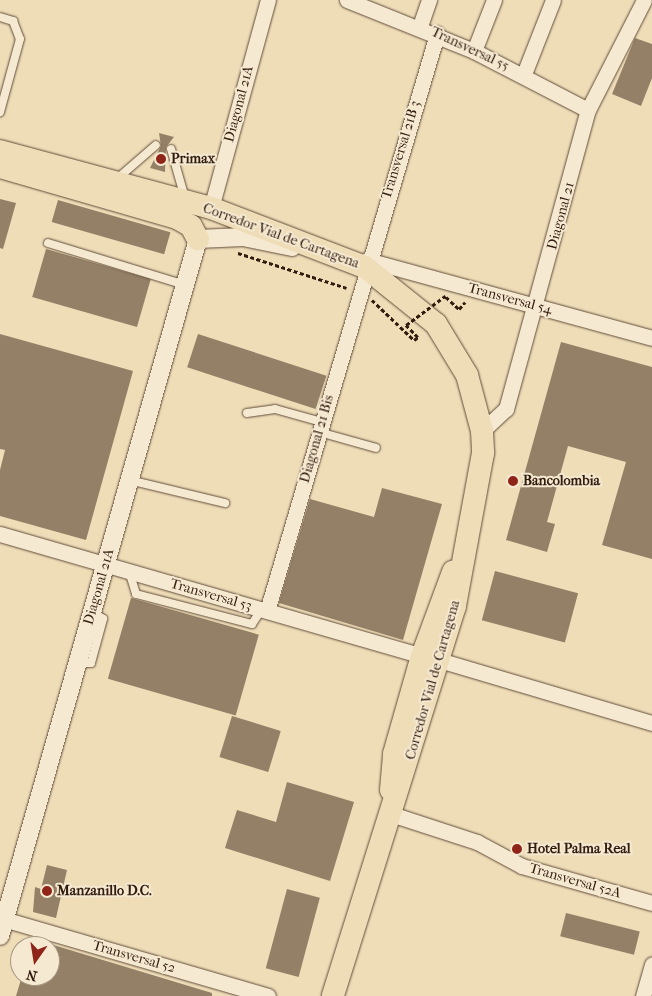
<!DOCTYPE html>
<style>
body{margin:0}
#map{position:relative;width:652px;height:996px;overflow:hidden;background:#efddb8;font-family:"IM FELL French Canon",serif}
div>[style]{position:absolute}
.building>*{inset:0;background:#948067;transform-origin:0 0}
.path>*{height:2.5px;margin-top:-1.25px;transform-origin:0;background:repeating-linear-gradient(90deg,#321b0f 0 4px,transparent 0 6.5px)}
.roads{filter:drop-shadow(0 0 1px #614c39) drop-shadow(0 0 1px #614c39)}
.service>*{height:8px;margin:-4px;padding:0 4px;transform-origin:4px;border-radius:4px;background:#f5e9d1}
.minor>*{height:15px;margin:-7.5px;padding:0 7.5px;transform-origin:7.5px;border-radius:7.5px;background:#f5e9d1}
.tertiary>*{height:18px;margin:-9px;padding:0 9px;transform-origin:9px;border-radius:9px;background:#f5e9d1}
.primary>*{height:22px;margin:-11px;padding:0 11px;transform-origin:11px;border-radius:11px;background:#efddb8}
.path-bridge>*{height:2.5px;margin-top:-1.25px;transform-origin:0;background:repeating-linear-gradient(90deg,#321b0f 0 4px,transparent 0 6.5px)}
.dots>*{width:14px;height:14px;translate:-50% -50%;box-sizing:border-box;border:2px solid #f5e9d1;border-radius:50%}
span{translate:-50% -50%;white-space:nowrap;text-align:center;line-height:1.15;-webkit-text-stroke:4px #f5e9d1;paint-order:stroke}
.street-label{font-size:14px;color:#321b0f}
.poi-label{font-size:14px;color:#321b0f;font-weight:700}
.left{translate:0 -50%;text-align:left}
.north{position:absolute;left:10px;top:936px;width:50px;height:50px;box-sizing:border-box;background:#f5e9d1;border:1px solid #a79783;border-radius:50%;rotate:193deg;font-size:14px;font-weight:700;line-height:20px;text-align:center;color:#321b0f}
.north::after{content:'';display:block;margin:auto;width:18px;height:22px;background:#8f2418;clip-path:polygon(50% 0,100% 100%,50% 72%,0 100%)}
</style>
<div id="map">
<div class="building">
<div style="clip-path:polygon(635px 38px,652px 44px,652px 78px,641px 106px,612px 94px)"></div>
<div style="clip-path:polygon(159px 133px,174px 137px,166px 147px,165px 172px,150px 168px,161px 146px)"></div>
<div style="clip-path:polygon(0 199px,16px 203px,3px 249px,0 248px)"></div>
<div style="left:58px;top:200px;width:117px;height:23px;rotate:16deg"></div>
<div style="left:46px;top:249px;width:109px;height:50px;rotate:16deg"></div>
<div style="clip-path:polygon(0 334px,133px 371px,86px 540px,0 516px,0 470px,5px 450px,0 449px)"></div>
<div style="left:198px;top:334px;width:135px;height:35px;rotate:18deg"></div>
<div style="clip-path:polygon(561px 342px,652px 367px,652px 559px,602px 545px,626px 462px,568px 446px,547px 522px,555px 524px,547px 552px,506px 540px)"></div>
<div style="clip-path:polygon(382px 488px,442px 504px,403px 640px,279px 603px,310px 499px,374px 517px)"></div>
<div style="left:495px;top:571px;width:86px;height:51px;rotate:15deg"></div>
<div style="left:131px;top:598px;width:133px;height:84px;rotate:16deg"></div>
<div style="left:232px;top:716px;width:51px;height:43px;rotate:17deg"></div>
<div style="clip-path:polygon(287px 782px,354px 802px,330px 881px,225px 848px,237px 810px,276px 822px)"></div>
<div style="clip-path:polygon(47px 865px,67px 870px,56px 918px,33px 912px,35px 887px,41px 889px)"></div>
<div style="left:287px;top:889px;width:34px;height:82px;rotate:15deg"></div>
<div style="left:566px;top:913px;width:76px;height:24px;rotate:14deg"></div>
<div style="clip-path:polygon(50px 944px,212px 993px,212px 996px,16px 996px,22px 976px,50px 976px)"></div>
</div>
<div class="path">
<div style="left:238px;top:253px;width:114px;rotate:17.8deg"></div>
<div style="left:446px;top:297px;width:18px;rotate:43deg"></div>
<div style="left:459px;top:309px;width:9px;rotate:-49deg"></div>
<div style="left:372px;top:300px;width:58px;rotate:43.6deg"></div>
<div style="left:414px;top:340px;width:5px;rotate:-37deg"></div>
<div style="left:406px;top:325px;width:17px;rotate:45deg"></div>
</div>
<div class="roads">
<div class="service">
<div style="left:0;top:17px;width:14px;rotate:17deg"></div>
<div style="left:13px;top:21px;width:19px;rotate:69deg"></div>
<div style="left:20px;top:39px;width:76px;rotate:105.3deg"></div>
<div style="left:171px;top:149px;width:51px;rotate:74.1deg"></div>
<div style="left:118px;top:178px;width:50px;rotate:-41deg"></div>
<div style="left:48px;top:243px;width:143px;rotate:17deg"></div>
<div style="left:247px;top:413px;width:28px;rotate:-8deg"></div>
<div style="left:275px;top:409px;width:49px;rotate:15.5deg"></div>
<div style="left:319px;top:432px;width:59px;rotate:15.7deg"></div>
<div style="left:129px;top:480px;width:99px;rotate:13.5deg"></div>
<div style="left:129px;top:571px;width:24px;rotate:73deg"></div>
<div style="left:136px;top:594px;width:120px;rotate:14.5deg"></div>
<div style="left:252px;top:624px;width:17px;rotate:-57deg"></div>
<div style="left:77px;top:663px;width:14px"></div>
<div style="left:91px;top:663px;width:46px;rotate:-74.7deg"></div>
<div style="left:103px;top:619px;width:14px;rotate:-144deg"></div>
</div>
<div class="minor">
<div style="left:347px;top:0;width:137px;rotate:21.9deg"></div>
<div style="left:474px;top:51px;width:128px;rotate:27.4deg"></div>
<div style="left:420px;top:26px;width:28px;rotate:-71deg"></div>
<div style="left:474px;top:51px;width:55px;rotate:-68.6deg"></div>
<div style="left:524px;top:74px;width:79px;rotate:-68.6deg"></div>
<div style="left:211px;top:208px;width:216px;rotate:-74.7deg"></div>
<div style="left:367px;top:260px;width:295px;rotate:15.3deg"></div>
<div style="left:482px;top:431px;width:33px;rotate:-43deg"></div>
<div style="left:506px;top:409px;width:310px;rotate:-74.7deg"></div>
<div style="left:588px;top:110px;width:123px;rotate:-63deg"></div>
<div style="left:0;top:534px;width:439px;rotate:16.1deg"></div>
<div style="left:267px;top:611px;width:602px;rotate:-73.58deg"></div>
<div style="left:439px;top:660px;width:222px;rotate:16.5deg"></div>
<div style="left:388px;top:813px;width:94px;rotate:18deg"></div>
<div style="left:477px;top:842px;width:51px;rotate:28.1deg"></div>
<div style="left:522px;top:866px;width:135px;rotate:15.9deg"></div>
<div style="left:0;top:918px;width:279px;rotate:16.2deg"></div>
<div style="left:643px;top:996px;width:33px;rotate:-74deg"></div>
</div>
<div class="tertiary">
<div style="left:0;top:936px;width:725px;rotate:-74.14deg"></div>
<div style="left:198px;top:239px;width:45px;rotate:-2.5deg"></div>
<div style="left:243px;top:237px;width:50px;rotate:11.5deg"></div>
</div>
<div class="primary">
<div style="left:0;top:151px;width:219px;rotate:15.1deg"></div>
<div style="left:211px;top:208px;width:165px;rotate:21deg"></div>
<div style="left:365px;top:267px;width:91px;rotate:38.8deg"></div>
<div style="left:436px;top:324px;width:60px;rotate:58.7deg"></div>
<div style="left:467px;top:375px;width:58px;rotate:75deg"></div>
<div style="left:482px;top:431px;width:22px;rotate:87deg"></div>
<div style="left:483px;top:453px;width:156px;rotate:100.4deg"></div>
<div style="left:455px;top:606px;width:409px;rotate:107.4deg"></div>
<div style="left:0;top:167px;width:184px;rotate:16.1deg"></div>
<div style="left:177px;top:218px;width:16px;rotate:30deg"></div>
<div style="left:191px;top:226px;width:15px;rotate:62deg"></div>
<div style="left:391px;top:790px;width:36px;rotate:-85deg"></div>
<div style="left:394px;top:754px;width:102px;rotate:-74.1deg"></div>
<div style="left:422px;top:656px;width:90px;rotate:-69.7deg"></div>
</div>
</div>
<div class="path-bridge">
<div style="left:406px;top:325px;width:49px;rotate:-36.6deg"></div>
</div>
<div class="dots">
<div style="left:161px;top:159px;background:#8f2418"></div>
<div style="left:513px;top:481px;background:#8f2418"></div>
<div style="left:517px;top:849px;background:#8f2418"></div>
<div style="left:47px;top:891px;background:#8f2418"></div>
</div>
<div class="street-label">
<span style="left:470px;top:49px;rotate:25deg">Transversal 55</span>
<span style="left:239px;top:104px;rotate:-75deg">Diagonal 21A</span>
<span style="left:401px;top:150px;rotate:-73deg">Transversal 21B 3</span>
<span style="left:561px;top:216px;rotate:-75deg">Diagonal 21</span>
<span style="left:281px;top:236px;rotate:20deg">Corredor Vial de Cartagena</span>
<span style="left:510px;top:299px;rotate:15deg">Transversal 54</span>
<span style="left:317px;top:439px;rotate:-74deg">Diagonal 21 Bis</span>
<span style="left:99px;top:587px;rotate:-74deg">Diagonal 21A</span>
<span style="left:211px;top:595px;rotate:16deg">Transversal 53</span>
<span style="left:433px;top:680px;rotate:-74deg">Corredor Vial de Cartagena</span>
<span style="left:575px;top:881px;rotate:16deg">Transversal 52A</span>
<span style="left:134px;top:957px;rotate:16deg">Transversal 52</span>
</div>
<div class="poi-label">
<span class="left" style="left:171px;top:159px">Primax</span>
<span class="left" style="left:523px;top:481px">Bancolombia</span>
<span class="left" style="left:527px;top:849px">Hotel Palma Real</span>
<span class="left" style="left:57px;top:891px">Manzanillo D.C.</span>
</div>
<div class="north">N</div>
</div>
